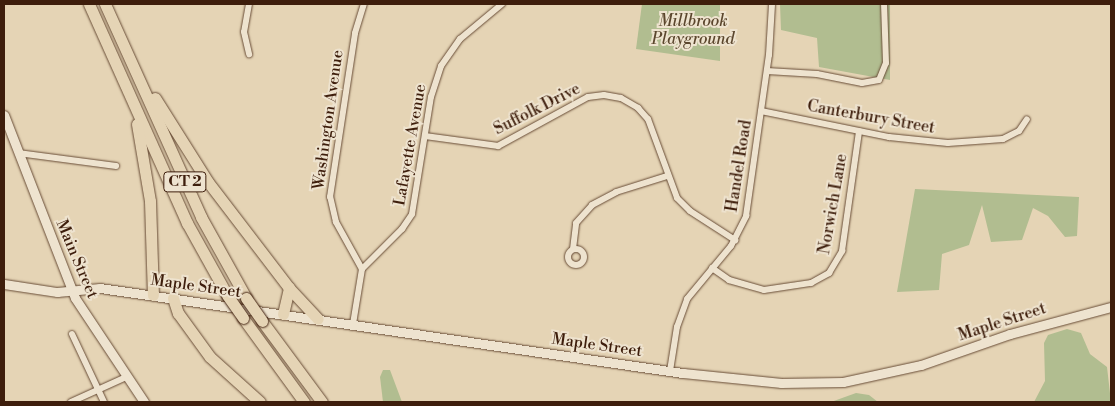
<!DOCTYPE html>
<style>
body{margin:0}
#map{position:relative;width:1115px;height:406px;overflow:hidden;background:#e5d4b5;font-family:"Libre Bodoni",serif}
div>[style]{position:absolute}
.green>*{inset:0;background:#b1bd90}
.roads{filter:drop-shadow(0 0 1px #684c36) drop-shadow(0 0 1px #684c36)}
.street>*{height:6px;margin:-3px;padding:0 3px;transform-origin:3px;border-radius:3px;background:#eee3cf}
.street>.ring{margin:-3px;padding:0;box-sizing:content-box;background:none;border:6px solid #eee3cf;border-radius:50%}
.secondary>*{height:9px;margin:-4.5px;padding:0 4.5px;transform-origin:4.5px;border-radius:4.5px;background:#eee3cf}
.highway>*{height:11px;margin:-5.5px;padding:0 5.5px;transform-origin:5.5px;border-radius:5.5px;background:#e5d4b5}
.bridges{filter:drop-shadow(0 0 1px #3e1e0c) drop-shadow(0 0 1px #3e1e0c)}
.highway-bridge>*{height:11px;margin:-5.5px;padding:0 5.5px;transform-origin:5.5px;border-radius:5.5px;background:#e5d4b5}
span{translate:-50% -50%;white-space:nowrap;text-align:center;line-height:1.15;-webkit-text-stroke:4px #eee3cf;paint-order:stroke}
.shield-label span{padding:1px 4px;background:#eee3cf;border:1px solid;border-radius:4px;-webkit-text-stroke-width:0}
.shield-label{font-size:15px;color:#3e1e0c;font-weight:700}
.park-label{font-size:16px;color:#5b462d;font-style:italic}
.street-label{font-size:16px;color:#3e1e0c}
.frame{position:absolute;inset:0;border:5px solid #3e1e0c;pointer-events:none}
</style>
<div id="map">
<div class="green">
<div style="clip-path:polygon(642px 4px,720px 4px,720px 61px,636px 49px)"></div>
<div style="clip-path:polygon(780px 4px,890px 4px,890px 80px,819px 67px,817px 38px,781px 30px)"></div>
<div style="clip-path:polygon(915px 189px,1079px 197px,1077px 236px,1065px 237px,1048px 216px,1033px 208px,1022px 240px,991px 242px,982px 205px,969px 245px,942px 254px,939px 290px,897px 292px)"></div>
<div style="clip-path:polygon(1067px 329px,1081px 333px,1090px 354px,1107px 367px,1111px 402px,1034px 402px,1045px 381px,1044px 343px,1048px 335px)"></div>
<div style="clip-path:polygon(383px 370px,390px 370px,402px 402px,383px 402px,380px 377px)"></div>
<div style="clip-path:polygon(856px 393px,869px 395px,878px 402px,831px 402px)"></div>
</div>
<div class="roads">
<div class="street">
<div style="left:249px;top:4px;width:28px;rotate:100deg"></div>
<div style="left:244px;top:32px;width:23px;rotate:77deg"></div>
<div style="left:767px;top:71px;width:50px;rotate:3.4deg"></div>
<div style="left:817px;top:74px;width:46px;rotate:11.3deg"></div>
<div style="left:862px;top:83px;width:17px;rotate:-10deg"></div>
<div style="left:879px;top:80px;width:18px;rotate:-68deg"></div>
<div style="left:886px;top:63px;width:59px;rotate:-91.9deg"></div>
<div style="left:761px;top:111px;width:131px;rotate:11.5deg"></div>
<div style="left:889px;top:137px;width:59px;rotate:5.8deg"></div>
<div style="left:948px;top:143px;width:55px;rotate:-4.2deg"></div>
<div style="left:1003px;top:139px;width:18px;rotate:-27deg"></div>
<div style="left:1019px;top:131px;width:14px;rotate:-56deg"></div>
<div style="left:425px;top:136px;width:74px;rotate:7.8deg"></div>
<div style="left:498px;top:146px;width:102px;rotate:-28.6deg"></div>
<div style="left:588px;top:97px;width:16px;rotate:-7deg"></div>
<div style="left:604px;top:95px;width:17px;rotate:10deg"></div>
<div style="left:621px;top:98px;width:20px;rotate:30deg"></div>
<div style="left:638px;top:108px;width:15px;rotate:48deg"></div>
<div style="left:648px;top:119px;width:84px;rotate:69.8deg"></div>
<div style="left:677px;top:198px;width:18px;rotate:45deg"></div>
<div style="left:690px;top:211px;width:54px;rotate:32.8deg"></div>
<div style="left:18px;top:153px;width:99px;rotate:7.6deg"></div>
<div style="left:573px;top:249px;width:26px;rotate:-83deg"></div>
<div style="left:576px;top:223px;width:24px;rotate:-48deg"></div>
<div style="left:592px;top:205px;width:27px;rotate:-28deg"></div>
<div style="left:616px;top:192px;width:53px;rotate:-17.4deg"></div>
<div class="ring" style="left:568px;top:249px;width:10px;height:10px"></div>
<div style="left:712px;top:268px;width:21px;rotate:35deg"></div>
<div style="left:729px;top:280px;width:36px;rotate:16deg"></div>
<div style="left:764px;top:290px;width:48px;rotate:-8.5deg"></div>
<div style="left:811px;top:283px;width:21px;rotate:-29deg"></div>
<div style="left:829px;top:273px;width:26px;rotate:-59deg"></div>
<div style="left:842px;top:251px;width:121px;rotate:-81.9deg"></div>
<div style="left:362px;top:269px;width:57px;rotate:-45deg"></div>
<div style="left:402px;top:229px;width:18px;rotate:-56deg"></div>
<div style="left:412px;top:214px;width:119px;rotate:-80.8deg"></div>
<div style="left:431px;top:97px;width:33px;rotate:-72deg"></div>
<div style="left:441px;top:66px;width:33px;rotate:-55deg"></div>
<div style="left:460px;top:39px;width:55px;rotate:-39.8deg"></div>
<div style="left:353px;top:324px;width:56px;rotate:-80.7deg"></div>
<div style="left:362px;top:269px;width:54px;rotate:-119deg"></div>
<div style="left:336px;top:222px;width:26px;rotate:-103deg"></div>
<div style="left:330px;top:197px;width:166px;rotate:-81.3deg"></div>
<div style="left:355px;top:33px;width:30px;rotate:-73deg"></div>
<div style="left:72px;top:334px;width:75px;rotate:64.8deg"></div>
<div style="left:670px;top:371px;width:45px;rotate:-81deg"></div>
<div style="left:677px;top:327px;width:30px;rotate:-70deg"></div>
<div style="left:687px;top:299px;width:69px;rotate:-50.3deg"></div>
<div style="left:731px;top:246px;width:34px;rotate:-63deg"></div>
<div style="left:746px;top:216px;width:163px;rotate:-81.9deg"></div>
<div style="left:769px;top:55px;width:51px;rotate:-86.6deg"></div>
<div style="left:71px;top:402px;width:60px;rotate:-24.4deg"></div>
</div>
<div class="secondary">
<div style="left:4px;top:115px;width:196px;rotate:68.8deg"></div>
<div style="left:75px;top:298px;width:125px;rotate:56.4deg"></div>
<div style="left:4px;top:284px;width:54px;rotate:8.6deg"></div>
<div style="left:57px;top:292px;width:43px;rotate:-5.3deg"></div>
<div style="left:100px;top:288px;width:589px;rotate:8.3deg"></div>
<div style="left:683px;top:373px;width:99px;rotate:5.8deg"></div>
<div style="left:781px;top:383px;width:62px;rotate:-0.9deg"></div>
<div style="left:843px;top:382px;width:80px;rotate:-12.3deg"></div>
<div style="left:921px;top:365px;width:94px;rotate:-19.2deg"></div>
<div style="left:1010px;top:334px;width:105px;rotate:-15deg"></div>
</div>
<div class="highway">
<div style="left:89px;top:4px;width:240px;rotate:65.9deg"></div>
<div style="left:187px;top:223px;width:82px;rotate:60.9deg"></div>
<div style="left:105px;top:4px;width:234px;rotate:65.7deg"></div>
<div style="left:201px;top:217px;width:93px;rotate:60.9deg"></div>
<div style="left:155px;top:98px;width:99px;rotate:57.8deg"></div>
<div style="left:208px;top:182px;width:133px;rotate:52.6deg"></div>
<div style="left:289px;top:288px;width:42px;rotate:46.9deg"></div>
<div style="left:137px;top:124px;width:78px;rotate:80.4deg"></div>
<div style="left:150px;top:201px;width:94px;rotate:88.2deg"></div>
<div style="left:173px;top:298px;width:16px;rotate:72deg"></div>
<div style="left:178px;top:313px;width:54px;rotate:54deg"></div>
<div style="left:210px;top:357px;width:67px;rotate:42deg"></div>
<div style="left:283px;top:314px;width:27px;rotate:-77deg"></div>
<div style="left:243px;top:318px;width:104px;rotate:54deg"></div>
<div style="left:262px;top:321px;width:101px;rotate:53.5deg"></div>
</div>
</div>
<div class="bridges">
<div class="highway-bridge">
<div style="left:227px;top:295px;width:28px;rotate:55deg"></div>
<div style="left:246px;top:298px;width:28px;rotate:55deg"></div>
</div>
</div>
<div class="shield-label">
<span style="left:185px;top:182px">CT 2</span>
</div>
<div class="park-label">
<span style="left:693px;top:30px">Millbrook<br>Playground</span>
</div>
<div class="street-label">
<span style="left:537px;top:109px;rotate:-27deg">Suffolk Drive</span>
<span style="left:871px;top:117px;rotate:10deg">Canterbury Street</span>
<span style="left:328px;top:120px;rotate:-82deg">Washington Avenue</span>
<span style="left:410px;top:145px;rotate:-80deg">Lafayette Avenue</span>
<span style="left:739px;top:166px;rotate:-81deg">Handel Road</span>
<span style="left:833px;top:204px;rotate:-80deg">Norwich Lane</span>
<span style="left:77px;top:259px;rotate:67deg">Main Street</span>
<span style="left:196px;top:286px;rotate:8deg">Maple Street</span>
<span style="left:1002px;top:322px;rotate:-18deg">Maple Street</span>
<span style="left:597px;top:345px;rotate:8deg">Maple Street</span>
</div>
<div class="frame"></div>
</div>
